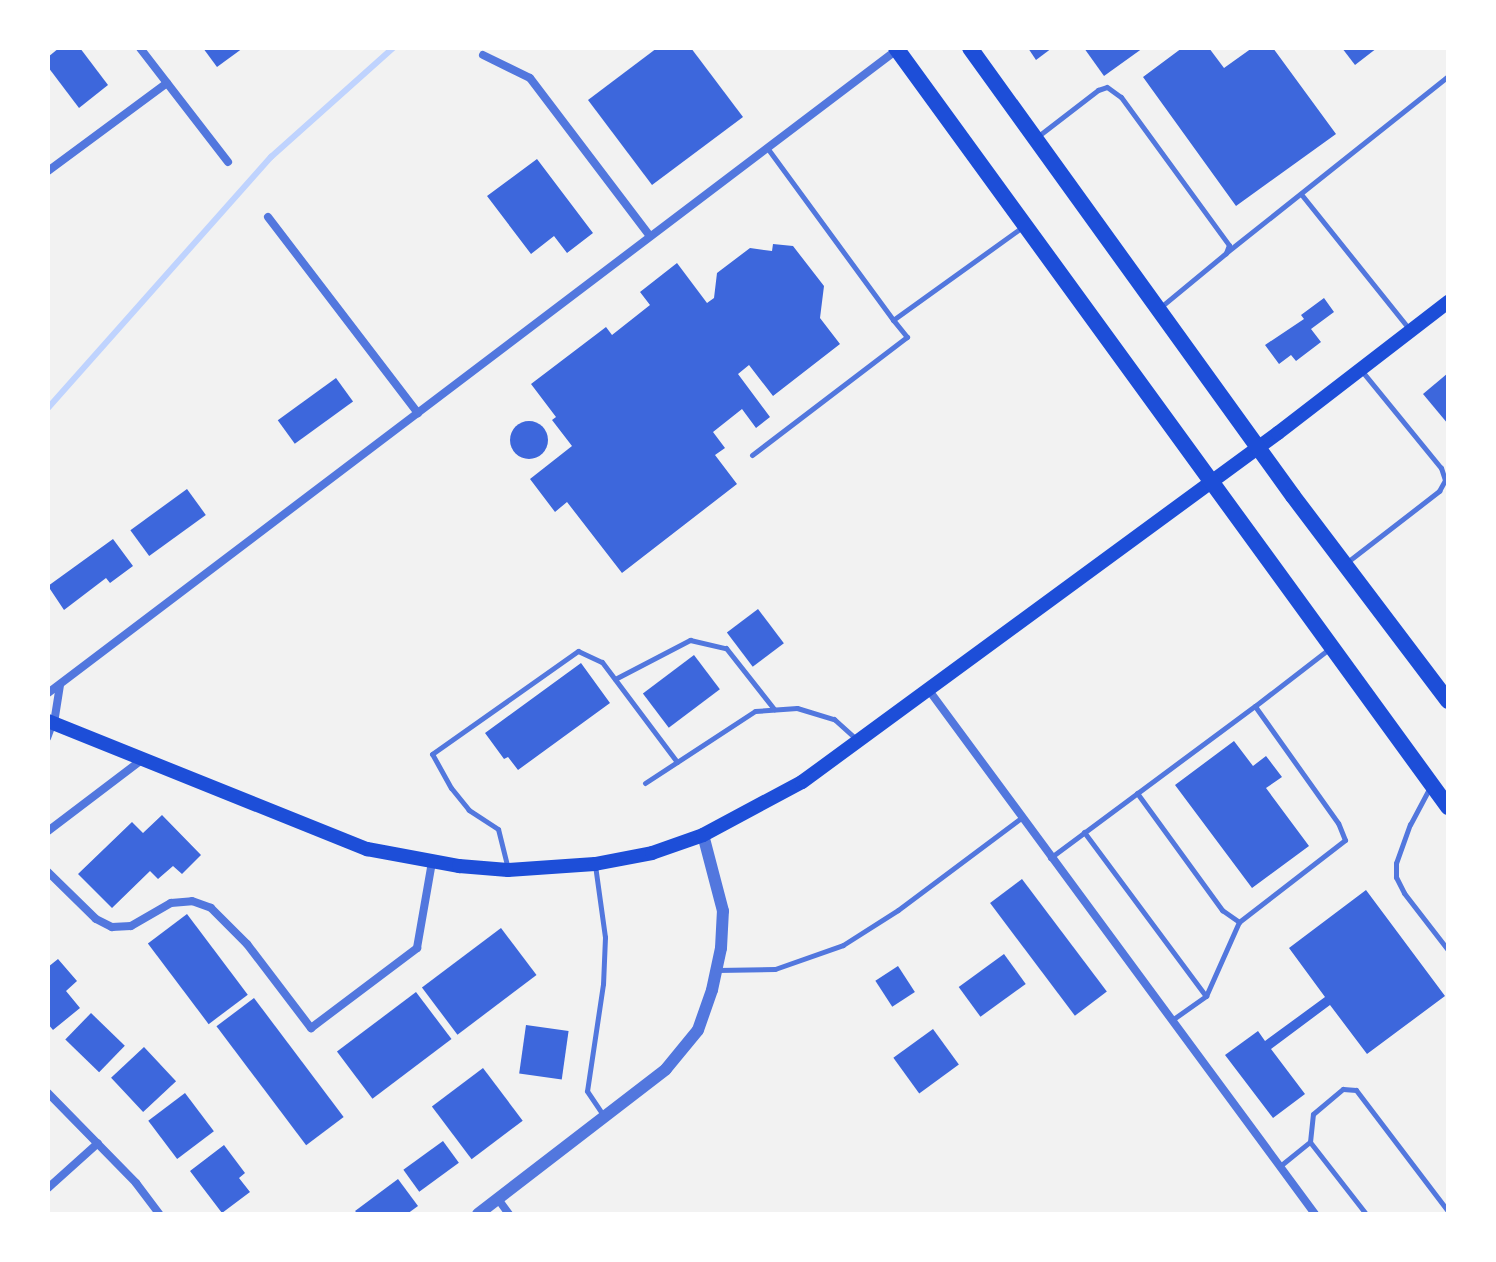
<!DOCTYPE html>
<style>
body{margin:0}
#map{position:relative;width:1496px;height:1262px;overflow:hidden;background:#f2f2f2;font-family:Figtree,sans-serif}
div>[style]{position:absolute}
.stream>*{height:6px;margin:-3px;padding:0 3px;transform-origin:3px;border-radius:3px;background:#bfd3fe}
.building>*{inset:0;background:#3d67dc;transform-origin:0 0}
.round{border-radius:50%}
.service>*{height:5px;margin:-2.5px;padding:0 2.5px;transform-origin:2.5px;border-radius:2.5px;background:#5277de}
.minor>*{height:8px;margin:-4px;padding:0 4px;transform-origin:4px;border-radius:4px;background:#5277de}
.tertiary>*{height:12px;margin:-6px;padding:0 6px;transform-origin:6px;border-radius:6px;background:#5277de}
.secondary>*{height:14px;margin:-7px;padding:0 7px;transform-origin:7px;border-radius:7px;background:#1d4ed8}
.primary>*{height:16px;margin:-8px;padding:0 8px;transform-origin:8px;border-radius:8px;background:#1d4ed8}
span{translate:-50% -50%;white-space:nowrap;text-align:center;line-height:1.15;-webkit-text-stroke:7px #fff;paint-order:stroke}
.frame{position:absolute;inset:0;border:50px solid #fff;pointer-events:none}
</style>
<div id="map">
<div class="stream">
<div style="left:48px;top:408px;width:336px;rotate:-48.4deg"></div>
<div style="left:271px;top:157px;width:164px;rotate:-41.8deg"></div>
</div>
<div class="building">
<div style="clip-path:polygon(59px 48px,80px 48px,108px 85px,79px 108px,48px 67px,48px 57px)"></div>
<div style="clip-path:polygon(203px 48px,243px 48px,217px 67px)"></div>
<div style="clip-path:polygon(657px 48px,691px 48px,743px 117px,652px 185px,588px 100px)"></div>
<div style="clip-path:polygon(1028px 48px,1052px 48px,1036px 60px)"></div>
<div style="clip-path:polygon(1084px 48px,1143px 48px,1104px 76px)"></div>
<div style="clip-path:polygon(1182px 48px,1209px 48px,1224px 68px,1252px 48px,1273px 48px,1336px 134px,1236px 206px,1143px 77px)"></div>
<div style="clip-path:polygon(1342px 48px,1377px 48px,1355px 65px)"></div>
<div style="clip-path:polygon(537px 159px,593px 233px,567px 253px,554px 236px,531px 254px,487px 196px)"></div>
<div style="clip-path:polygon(773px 244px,793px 246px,824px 286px,820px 318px,840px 344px,773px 396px,749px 365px,738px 374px,770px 417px,756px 428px,742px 409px,713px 432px,725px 448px,715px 455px,737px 484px,622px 573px,567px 502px,555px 512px,530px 479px,572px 446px,552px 420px,556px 417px,531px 384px,606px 327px,612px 335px,650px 305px,640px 292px,677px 263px,707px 303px,714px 298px,717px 273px,750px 248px,772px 251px)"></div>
<div style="clip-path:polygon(1324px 298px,1334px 312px,1311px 329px,1321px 342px,1296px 361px,1291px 355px,1279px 364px,1265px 345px,1304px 319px,1301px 315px)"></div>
<div style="clip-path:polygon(1448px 373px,1448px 424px,1423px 394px)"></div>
<div style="left:336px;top:378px;width:29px;height:72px;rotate:54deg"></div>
<div class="round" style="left:510px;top:421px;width:38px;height:38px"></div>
<div style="left:187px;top:489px;width:32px;height:70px;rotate:54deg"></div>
<div style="clip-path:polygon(113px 539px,133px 566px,110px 583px,106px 578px,64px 610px,48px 586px)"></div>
<div style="left:758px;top:609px;width:43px;height:39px;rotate:53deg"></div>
<div style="left:694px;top:655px;width:43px;height:64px;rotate:53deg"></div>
<div style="clip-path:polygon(581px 663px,610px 703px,518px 770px,508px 757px,504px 759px,485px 733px)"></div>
<div style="clip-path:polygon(1234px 741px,1253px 766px,1266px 756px,1282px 777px,1266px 788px,1309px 846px,1252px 888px,1175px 785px)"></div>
<div style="clip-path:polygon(162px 815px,201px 855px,182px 874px,173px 866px,158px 879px,150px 871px,112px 908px,78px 874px,132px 822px,143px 833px)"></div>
<div style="left:1022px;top:879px;width:141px;height:40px;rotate:53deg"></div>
<div style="clip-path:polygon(1366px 890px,1445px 996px,1367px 1054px,1330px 1005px,1271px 1049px,1305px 1094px,1273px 1118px,1225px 1055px,1258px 1031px,1265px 1041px,1325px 997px,1289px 948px)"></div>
<div style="left:187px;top:914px;width:101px;height:49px;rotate:53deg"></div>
<div style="left:501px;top:928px;width:59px;height:99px;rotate:53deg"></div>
<div style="left:1004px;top:954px;width:37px;height:56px;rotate:54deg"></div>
<div style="clip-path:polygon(58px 959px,77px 981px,66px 991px,80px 1008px,53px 1030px,48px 1024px,48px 967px)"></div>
<div style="left:898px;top:966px;width:31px;height:27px;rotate:57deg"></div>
<div style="left:416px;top:992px;width:59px;height:99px;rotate:53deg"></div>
<div style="left:254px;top:998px;width:149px;height:47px;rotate:53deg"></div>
<div style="left:91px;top:1013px;width:47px;height:37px;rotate:44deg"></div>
<div style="left:526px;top:1025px;width:43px;height:49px;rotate:8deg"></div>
<div style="left:933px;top:1029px;width:44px;height:49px;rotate:54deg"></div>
<div style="left:144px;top:1047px;width:47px;height:45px;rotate:47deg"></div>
<div style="left:483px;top:1068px;width:66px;height:64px;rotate:53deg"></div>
<div style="left:185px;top:1093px;width:48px;height:46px;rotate:53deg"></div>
<div style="left:443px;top:1141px;width:27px;height:49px;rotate:54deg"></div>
<div style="clip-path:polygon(224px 1145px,245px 1173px,239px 1178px,250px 1192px,222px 1213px,190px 1171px)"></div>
<div style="clip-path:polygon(398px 1179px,418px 1206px,407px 1214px,358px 1214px,355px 1211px)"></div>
</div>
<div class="service">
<div style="left:1037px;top:137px;width:77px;rotate:-37.6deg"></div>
<div style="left:1098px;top:90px;width:9px;rotate:-18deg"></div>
<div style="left:1107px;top:87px;width:17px;rotate:36deg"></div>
<div style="left:1121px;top:97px;width:183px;rotate:53.9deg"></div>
<div style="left:1229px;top:245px;width:9px;rotate:111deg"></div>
<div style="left:1226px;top:253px;width:83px;rotate:140.4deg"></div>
<div style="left:768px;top:149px;width:212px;rotate:53.8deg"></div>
<div style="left:893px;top:320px;width:158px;rotate:-35.7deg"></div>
<div style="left:1301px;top:194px;width:174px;rotate:51.3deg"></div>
<div style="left:1227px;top:252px;width:283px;rotate:-38.5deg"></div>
<div style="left:752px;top:455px;width:195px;rotate:-37.3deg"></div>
<div style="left:907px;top:337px;width:22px;rotate:-129deg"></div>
<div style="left:1346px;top:563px;width:118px;rotate:-37.7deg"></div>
<div style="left:1439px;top:491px;width:13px;rotate:-61deg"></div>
<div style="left:1445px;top:480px;width:13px;rotate:-108deg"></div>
<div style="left:1441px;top:468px;width:127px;rotate:-129.2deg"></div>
<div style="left:615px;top:679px;width:85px;rotate:-27.5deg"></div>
<div style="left:690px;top:640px;width:37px;rotate:13deg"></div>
<div style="left:726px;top:648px;width:78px;rotate:51.8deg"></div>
<div style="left:48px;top:738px;width:15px;rotate:-70deg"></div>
<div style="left:645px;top:783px;width:131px;rotate:-33.2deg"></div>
<div style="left:755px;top:711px;width:42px;rotate:-4.1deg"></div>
<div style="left:797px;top:708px;width:39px;rotate:17deg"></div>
<div style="left:834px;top:719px;width:31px;rotate:42deg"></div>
<div style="left:1429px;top:789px;width:40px;rotate:118deg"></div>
<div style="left:1410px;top:824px;width:41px;rotate:109.7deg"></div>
<div style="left:1396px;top:863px;width:14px;rotate:90deg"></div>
<div style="left:1396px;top:877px;width:18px;rotate:63deg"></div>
<div style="left:1404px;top:893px;width:72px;rotate:52.3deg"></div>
<div style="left:1137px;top:793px;width:145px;rotate:54deg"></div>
<div style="left:1222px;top:910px;width:21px;rotate:35deg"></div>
<div style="left:1084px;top:832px;width:204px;rotate:53.4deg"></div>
<div style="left:1050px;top:858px;width:255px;rotate:-36.6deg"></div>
<div style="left:595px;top:865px;width:73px;rotate:82.1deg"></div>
<div style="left:605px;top:937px;width:47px;rotate:92.4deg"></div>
<div style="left:603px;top:984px;width:108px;rotate:98.5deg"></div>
<div style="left:587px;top:1091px;width:30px;rotate:56deg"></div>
<div style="left:508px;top:869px;width:41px;rotate:-104deg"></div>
<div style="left:498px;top:829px;width:35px;rotate:-147deg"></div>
<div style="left:469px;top:810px;width:28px;rotate:-129deg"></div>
<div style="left:451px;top:788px;width:39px;rotate:-119deg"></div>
<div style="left:432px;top:754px;width:179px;rotate:-35.2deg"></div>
<div style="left:578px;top:651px;width:26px;rotate:25deg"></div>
<div style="left:602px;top:662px;width:125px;rotate:53.1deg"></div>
<div style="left:717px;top:970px;width:58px;rotate:-1deg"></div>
<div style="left:775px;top:969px;width:72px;rotate:-19.4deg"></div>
<div style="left:843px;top:945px;width:65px;rotate:-32.5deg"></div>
<div style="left:898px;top:910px;width:154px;rotate:-36.8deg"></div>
<div style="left:1172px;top:1020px;width:42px;rotate:-35.2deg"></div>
<div style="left:1206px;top:996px;width:81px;rotate:-66deg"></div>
<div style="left:1239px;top:922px;width:134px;rotate:-37.7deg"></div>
<div style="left:1345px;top:840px;width:18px;rotate:-112deg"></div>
<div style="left:1338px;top:823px;width:143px;rotate:-125.4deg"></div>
<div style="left:1255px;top:706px;width:95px;rotate:-37.7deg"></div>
<div style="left:1310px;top:1142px;width:91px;rotate:52.1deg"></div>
<div style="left:1280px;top:1166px;width:38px;rotate:-39deg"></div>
<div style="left:1310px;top:1142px;width:28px;rotate:-84deg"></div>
<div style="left:1313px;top:1114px;width:39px;rotate:-40deg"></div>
<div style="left:1343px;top:1089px;width:13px;rotate:4deg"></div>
<div style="left:1356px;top:1090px;width:152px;rotate:52.8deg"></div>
</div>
<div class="minor">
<div style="left:140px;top:48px;width:144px;rotate:52.3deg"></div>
<div style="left:483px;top:55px;width:52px;rotate:26.1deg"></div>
<div style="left:530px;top:78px;width:198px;rotate:52.8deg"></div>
<div style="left:48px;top:171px;width:148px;rotate:-36.5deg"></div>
<div style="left:268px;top:217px;width:247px;rotate:52.6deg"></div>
<div style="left:928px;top:689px;width:652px;rotate:53.6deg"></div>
<div style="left:48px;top:693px;width:1066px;rotate:-37.15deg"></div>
<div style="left:54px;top:723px;width:38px;rotate:-81deg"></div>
<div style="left:48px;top:831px;width:119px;rotate:-37.2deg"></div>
<div style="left:48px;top:872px;width:67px;rotate:44.4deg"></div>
<div style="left:96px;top:919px;width:18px;rotate:27deg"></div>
<div style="left:112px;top:927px;width:19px;rotate:-3deg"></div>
<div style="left:131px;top:926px;width:46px;rotate:-29.9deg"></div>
<div style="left:171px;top:903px;width:21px;rotate:-5deg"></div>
<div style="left:192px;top:901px;width:20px;rotate:20deg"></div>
<div style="left:211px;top:908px;width:51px;rotate:45deg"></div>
<div style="left:247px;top:944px;width:106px;rotate:52.7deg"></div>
<div style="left:311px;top:1028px;width:133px;rotate:-37deg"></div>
<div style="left:417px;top:948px;width:87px;rotate:-80.1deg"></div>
<div style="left:48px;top:1093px;width:126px;rotate:45.6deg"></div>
<div style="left:136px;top:1183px;width:39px;rotate:53deg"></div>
<div style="left:48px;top:1188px;width:67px;rotate:-42deg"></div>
<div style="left:498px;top:1199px;width:19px;rotate:54deg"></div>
</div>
<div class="tertiary">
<div style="left:478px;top:1214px;width:237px;rotate:-37.6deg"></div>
<div style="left:666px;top:1069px;width:50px;rotate:-50.6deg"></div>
<div style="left:698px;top:1030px;width:42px;rotate:-70.7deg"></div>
<div style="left:712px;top:990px;width:43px;rotate:-77.9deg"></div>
<div style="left:721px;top:948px;width:37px;rotate:-87deg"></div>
<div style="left:723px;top:911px;width:79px;rotate:-104.7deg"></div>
</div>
<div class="secondary">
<div style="left:48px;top:721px;width:344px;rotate:21.9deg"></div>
<div style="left:367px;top:849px;width:94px;rotate:10.5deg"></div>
<div style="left:459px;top:866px;width:49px;rotate:4.7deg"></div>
<div style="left:508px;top:870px;width:87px;rotate:-3.9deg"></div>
<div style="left:595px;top:864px;width:58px;rotate:-10.9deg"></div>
<div style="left:652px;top:853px;width:54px;rotate:-19.4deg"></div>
<div style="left:703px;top:835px;width:112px;rotate:-28.2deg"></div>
<div style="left:802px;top:782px;width:590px;rotate:-36.25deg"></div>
<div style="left:1278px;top:433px;width:215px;rotate:-37.6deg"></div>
</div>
<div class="primary">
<div style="left:896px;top:48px;width:939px;rotate:53.97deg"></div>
<div style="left:970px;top:48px;width:552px;rotate:54.21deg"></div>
<div style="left:1293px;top:496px;width:257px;rotate:52.9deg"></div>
</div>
<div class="frame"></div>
</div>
